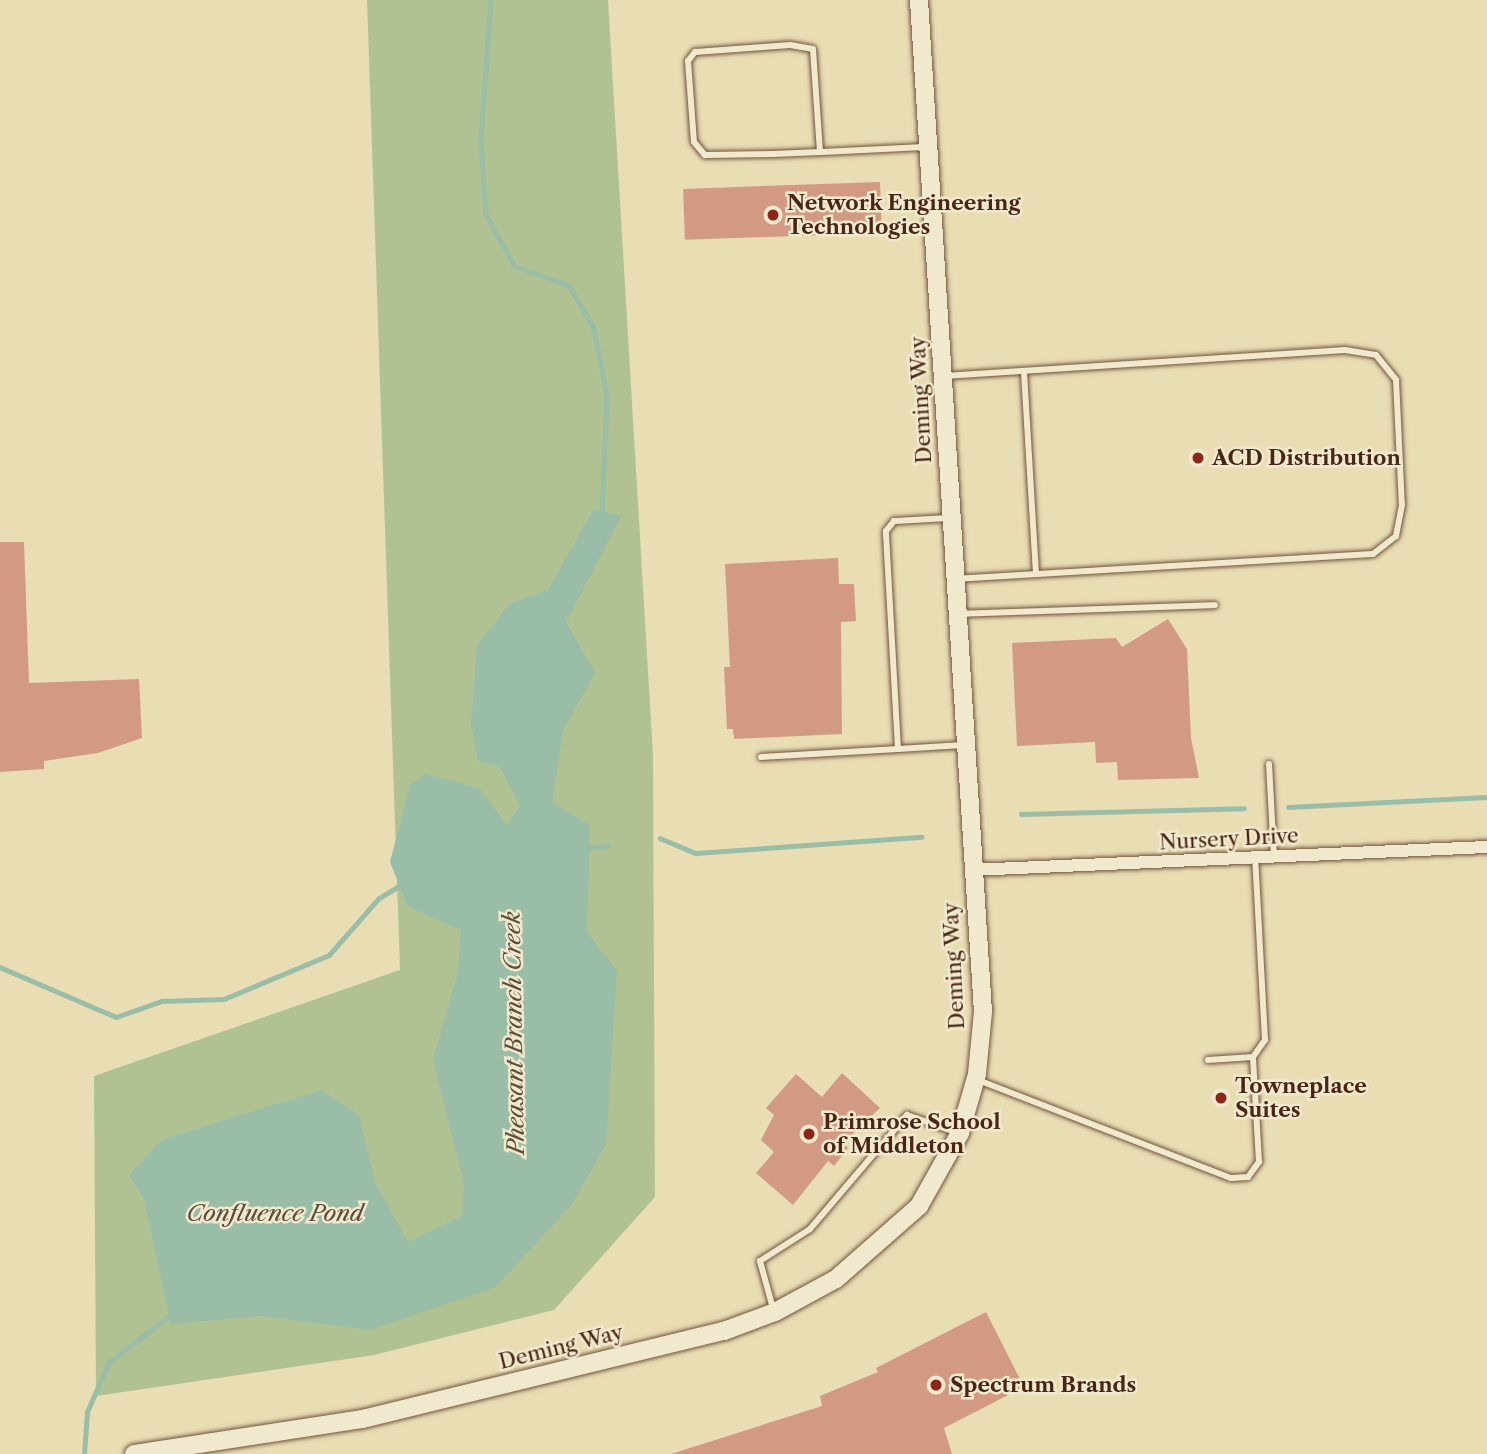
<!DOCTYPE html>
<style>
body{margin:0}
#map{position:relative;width:1487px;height:1454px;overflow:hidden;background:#e9ddb4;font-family:"Libre Caslon Text",serif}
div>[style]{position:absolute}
.green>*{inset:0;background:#b0c292}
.water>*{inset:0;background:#99bda7}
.stream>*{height:4.5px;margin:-2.25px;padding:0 2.25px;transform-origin:2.25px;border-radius:2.25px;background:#99bda7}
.building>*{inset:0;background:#d39a83;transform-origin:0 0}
.roads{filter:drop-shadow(0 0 2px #70543b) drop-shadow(0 0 2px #70543b)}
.lane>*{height:6px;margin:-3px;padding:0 3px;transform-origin:3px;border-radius:3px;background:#f1e9ce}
.street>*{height:12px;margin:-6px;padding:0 6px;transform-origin:6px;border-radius:6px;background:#f1e9ce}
.secondary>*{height:18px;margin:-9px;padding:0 9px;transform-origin:9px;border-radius:9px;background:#f1e9ce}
.dots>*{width:19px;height:19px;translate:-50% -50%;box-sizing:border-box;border:4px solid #f1e9ce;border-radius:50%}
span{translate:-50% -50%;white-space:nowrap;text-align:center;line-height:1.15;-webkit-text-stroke:5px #f1e9ce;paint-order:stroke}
.poi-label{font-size:21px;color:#482613;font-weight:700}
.left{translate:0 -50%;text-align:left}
.street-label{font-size:21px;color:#482613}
.water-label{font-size:23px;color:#5c4c38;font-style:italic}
</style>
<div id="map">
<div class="green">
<div style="clip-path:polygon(367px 0,608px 0,653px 755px,655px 1197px,554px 1310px,374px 1355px,96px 1396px,94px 1076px,400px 970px)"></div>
</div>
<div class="water">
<div style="clip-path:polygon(593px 510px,622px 515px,566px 622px,595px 673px,563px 731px,552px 802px,590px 825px,587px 932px,617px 971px,606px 1145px,572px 1204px,496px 1287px,370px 1330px,261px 1316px,171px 1324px,144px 1200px,129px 1175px,162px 1140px,321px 1090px,359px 1115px,375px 1182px,408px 1242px,462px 1216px,464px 1183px,433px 1060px,458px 972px,461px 930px,408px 907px,390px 862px,410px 785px,426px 774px,479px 788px,507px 825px,520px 806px,500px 767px,478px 761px,471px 724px,477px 646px,509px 604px,548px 590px)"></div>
</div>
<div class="stream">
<div style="left:491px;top:0;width:141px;rotate:94.1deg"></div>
<div style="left:481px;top:141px;width:74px;rotate:86.1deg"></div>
<div style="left:486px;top:215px;width:59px;rotate:60.4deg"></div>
<div style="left:515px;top:266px;width:57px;rotate:19.4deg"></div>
<div style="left:569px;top:285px;width:50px;rotate:59.8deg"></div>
<div style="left:594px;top:328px;width:69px;rotate:79.2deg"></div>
<div style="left:607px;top:396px;width:119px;rotate:92.4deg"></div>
<div style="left:1288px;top:807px;width:199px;rotate:-2.9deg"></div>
<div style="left:1021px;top:814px;width:223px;rotate:-1.5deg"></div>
<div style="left:660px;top:838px;width:39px;rotate:23deg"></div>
<div style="left:696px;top:853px;width:226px;rotate:-4.1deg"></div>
<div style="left:585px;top:848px;width:23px;rotate:-5deg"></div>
<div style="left:0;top:967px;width:126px;rotate:23.3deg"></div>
<div style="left:116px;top:1017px;width:49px;rotate:-19.2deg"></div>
<div style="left:162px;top:1001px;width:62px;rotate:-1.8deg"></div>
<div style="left:224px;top:999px;width:114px;rotate:-22.7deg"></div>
<div style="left:329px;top:955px;width:74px;rotate:-48.8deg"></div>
<div style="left:378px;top:899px;width:28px;rotate:-32deg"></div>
<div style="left:84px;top:1454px;width:42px;rotate:-85.9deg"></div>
<div style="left:87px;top:1412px;width:55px;rotate:-66.3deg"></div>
<div style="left:109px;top:1362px;width:84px;rotate:-37.3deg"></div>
</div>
<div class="building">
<div style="left:880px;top:182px;width:51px;height:197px;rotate:88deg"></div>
<div style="clip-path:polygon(0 542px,24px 542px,29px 683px,139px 679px,142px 738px,98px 753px,44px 761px,44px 769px,0 772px)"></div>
<div style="clip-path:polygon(838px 558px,839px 584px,854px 584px,856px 621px,841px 622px,842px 734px,734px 739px,733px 729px,727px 729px,724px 667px,730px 667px,725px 564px)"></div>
<div style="clip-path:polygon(1168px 619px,1187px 649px,1191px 738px,1199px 778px,1118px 780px,1117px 762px,1096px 763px,1095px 742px,1017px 746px,1012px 643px,1116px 638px,1122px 647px)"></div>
<div style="clip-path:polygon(842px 1073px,880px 1108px,843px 1143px,848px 1148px,834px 1166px,828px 1161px,793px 1205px,756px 1173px,774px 1152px,761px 1140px,774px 1115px,766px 1108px,796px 1074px,822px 1097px)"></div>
<div style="clip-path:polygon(986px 1312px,1024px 1387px,944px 1428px,952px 1454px,671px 1454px,822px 1406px,820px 1396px,878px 1372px,876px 1368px)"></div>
</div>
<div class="roads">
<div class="lane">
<div style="left:820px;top:152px;width:103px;rotate:-93.9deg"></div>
<div style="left:813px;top:49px;width:23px;rotate:-170deg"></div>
<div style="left:790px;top:45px;width:95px;rotate:175.8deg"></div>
<div style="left:695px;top:52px;width:11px;rotate:128deg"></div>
<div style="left:688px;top:61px;width:81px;rotate:85.8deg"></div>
<div style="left:694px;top:142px;width:17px;rotate:50deg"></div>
<div style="left:705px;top:155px;width:68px;rotate:-0.8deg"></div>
<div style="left:773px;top:154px;width:47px;rotate:-2.4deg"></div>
<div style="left:820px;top:152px;width:106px;rotate:-2.7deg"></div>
<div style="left:1024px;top:372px;width:202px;rotate:86.6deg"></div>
<div style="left:944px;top:376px;width:402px;rotate:-3.7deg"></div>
<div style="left:1345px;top:350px;width:31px;rotate:9deg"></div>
<div style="left:1376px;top:355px;width:32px;rotate:51deg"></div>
<div style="left:1396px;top:380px;width:125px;rotate:87.3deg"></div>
<div style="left:1402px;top:505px;width:32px;rotate:101deg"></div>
<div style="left:1396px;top:536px;width:29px;rotate:142deg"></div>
<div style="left:1373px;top:554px;width:417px;rotate:176.6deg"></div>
<div style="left:958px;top:614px;width:257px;rotate:-2deg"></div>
<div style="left:898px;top:749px;width:65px;rotate:-3.5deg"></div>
<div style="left:761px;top:757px;width:137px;rotate:-3.3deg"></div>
<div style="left:898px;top:749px;width:218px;rotate:-93.2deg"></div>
<div style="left:886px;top:531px;width:13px;rotate:-51deg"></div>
<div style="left:894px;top:521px;width:55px;rotate:-3.1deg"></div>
<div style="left:1269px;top:764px;width:92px;rotate:86.9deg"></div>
<div style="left:1208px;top:1060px;width:45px;rotate:-3.8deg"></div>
<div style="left:978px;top:1080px;width:271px;rotate:21.2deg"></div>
<div style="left:1231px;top:1178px;width:17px;rotate:-3deg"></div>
<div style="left:1248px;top:1177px;width:19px;rotate:-54deg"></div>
<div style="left:1259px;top:1162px;width:105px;rotate:-93.3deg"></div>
<div style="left:1253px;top:1057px;width:21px;rotate:-55deg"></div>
<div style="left:1265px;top:1040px;width:183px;rotate:-93.1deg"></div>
<div style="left:774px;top:1312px;width:53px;rotate:-105.4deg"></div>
<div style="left:760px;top:1261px;width:59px;rotate:-32.6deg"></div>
<div style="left:810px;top:1229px;width:150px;rotate:-49.6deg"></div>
<div style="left:907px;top:1115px;width:54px;rotate:19.4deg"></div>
</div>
<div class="street">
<div style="left:972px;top:870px;width:516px;rotate:-2.56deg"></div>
</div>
<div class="secondary">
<div style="left:134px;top:1454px;width:231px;rotate:-8.7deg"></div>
<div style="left:362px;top:1419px;width:373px;rotate:-13.7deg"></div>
<div style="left:724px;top:1331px;width:54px;rotate:-20.4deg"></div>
<div style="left:775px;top:1312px;width:69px;rotate:-28.4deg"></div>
<div style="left:836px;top:1279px;width:111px;rotate:-41.3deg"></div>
<div style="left:919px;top:1206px;width:84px;rotate:-60.7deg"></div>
<div style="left:960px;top:1133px;width:61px;rotate:-73.9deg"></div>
<div style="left:977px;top:1074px;width:62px;rotate:-84.5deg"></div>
<div style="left:983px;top:1012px;width:1014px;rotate:-93.62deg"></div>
</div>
</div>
<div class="dots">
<div style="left:773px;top:215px;background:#8f2418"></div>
<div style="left:1198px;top:458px;background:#8f2418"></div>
<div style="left:1221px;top:1098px;background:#8f2418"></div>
<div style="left:809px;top:1134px;background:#8f2418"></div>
<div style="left:936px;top:1385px;background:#8f2418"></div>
</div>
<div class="poi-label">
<span class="left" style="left:787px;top:215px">Network Engineering<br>Technologies</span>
<span class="left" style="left:1212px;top:458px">ACD Distribution</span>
<span class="left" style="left:1235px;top:1098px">Towneplace<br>Suites</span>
<span class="left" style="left:823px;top:1134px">Primrose School<br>of Middleton</span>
<span class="left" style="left:950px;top:1385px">Spectrum Brands</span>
</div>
<div class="street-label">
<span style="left:921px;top:400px;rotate:-93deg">Deming Way</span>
<span style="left:1229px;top:839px;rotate:-3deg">Nursery Drive</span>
<span style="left:954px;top:966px;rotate:-93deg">Deming Way</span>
<span style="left:561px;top:1347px;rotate:-14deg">Deming Way</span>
</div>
<div class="water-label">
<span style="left:514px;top:1033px;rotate:-91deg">Pheasant Branch Creek</span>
<span style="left:275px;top:1213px">Confluence Pond</span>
</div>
</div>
